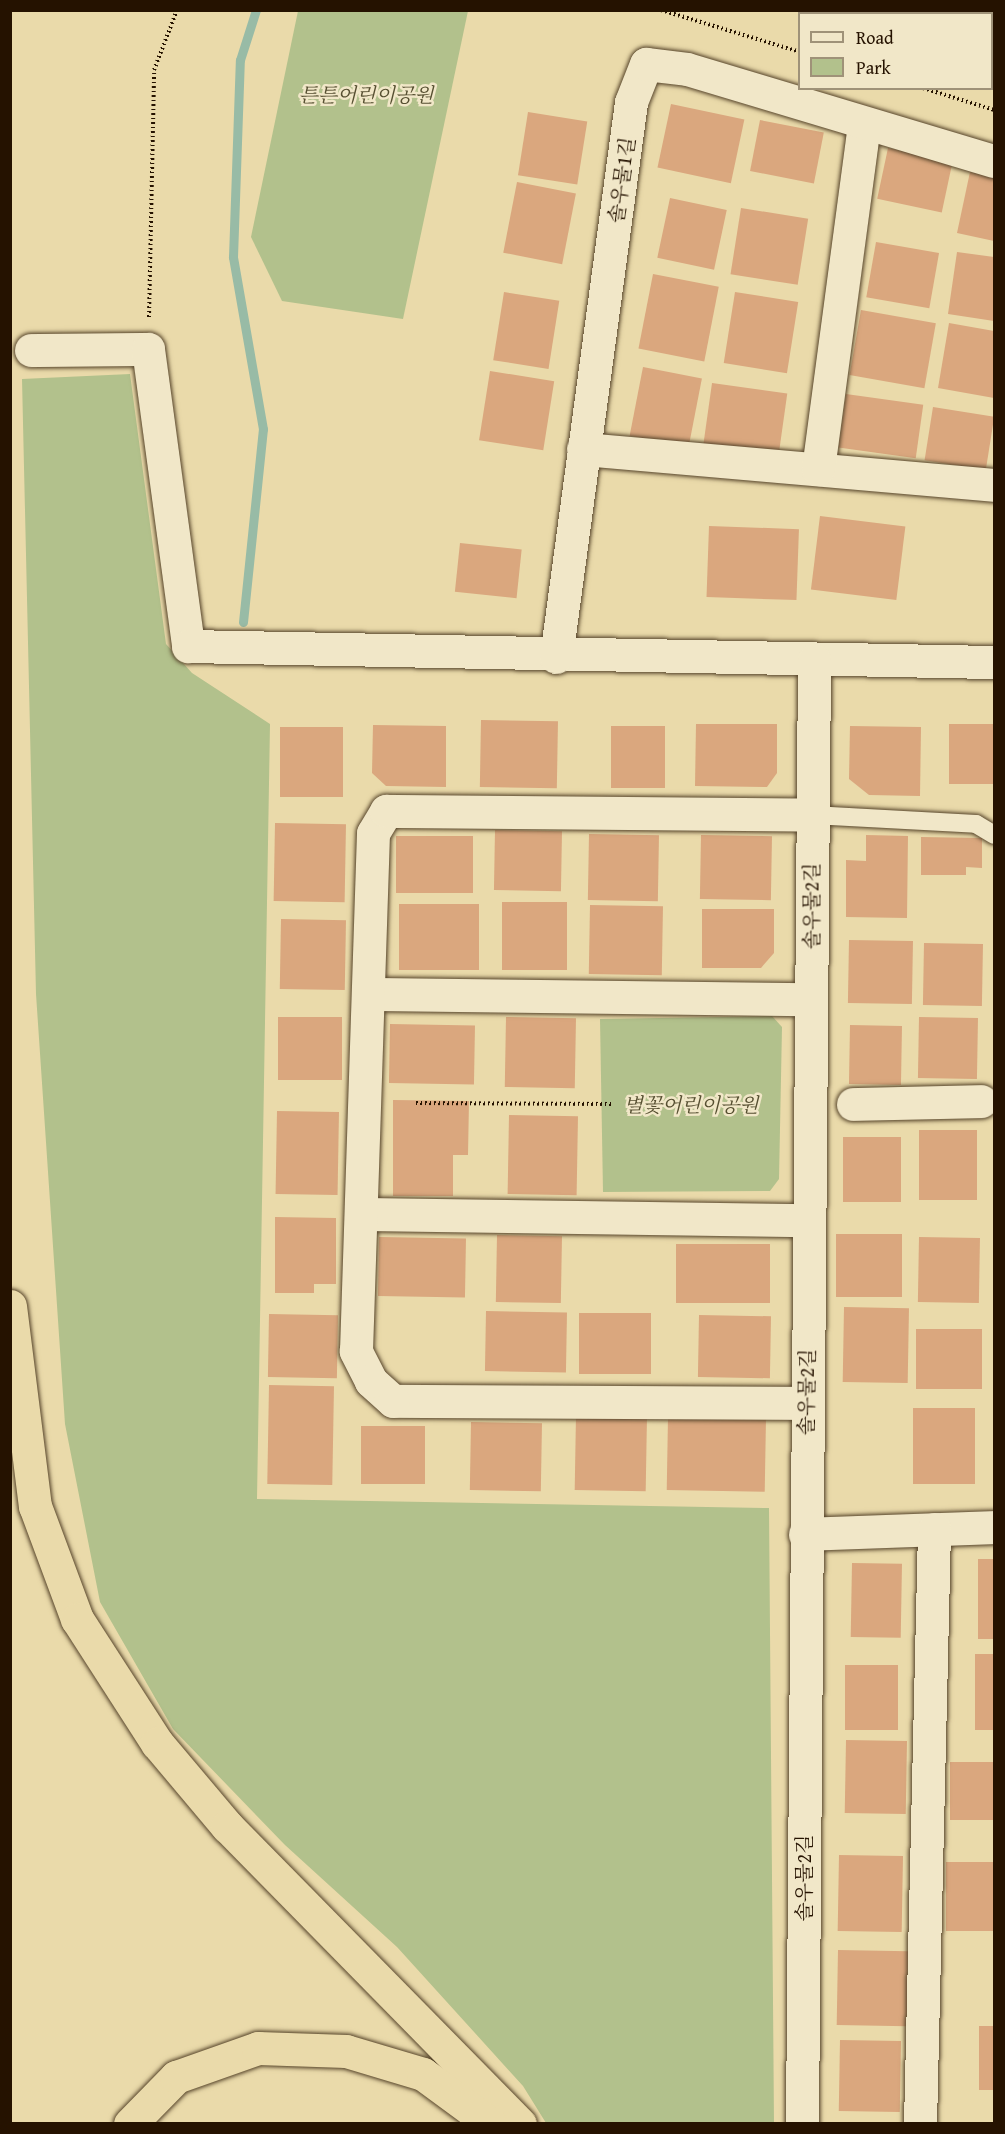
<!DOCTYPE html>
<meta charset="utf-8">
<style>
body{margin:0}
#map{position:relative;width:1005px;height:2134px;overflow:hidden;background:#eadaaa;font-family:"Gentium Book Plus","Noto Serif KR",serif}
div>[style]{position:absolute}
.green>*{inset:0;background:#b2c18c}
.stream>*{height:9px;margin:-4.5px;padding:0 4.5px;transform-origin:4.5px;border-radius:4.5px;background:#98bba6}
.building>*{inset:0;background:#daa77e;transform-origin:0 0}
.path>*{height:4px;margin-top:-2px;transform-origin:0;background:repeating-linear-gradient(90deg,#251200 0 1.5px,transparent 0 4.5px)}
.roads{filter:drop-shadow(0 0 2px #56442a) drop-shadow(0 0 2px #56442a)}
.lane>*{height:18px;margin:-9px;padding:0 9px;transform-origin:9px;border-radius:9px;background:#f1e7c8}
.street>*{height:33px;margin:-16.5px;padding:0 16.5px;transform-origin:16.5px;border-radius:16.5px;background:#f1e7c8}
.highway>*{height:33px;margin:-16.5px;padding:0 16.5px;transform-origin:16.5px;border-radius:16.5px;background:#eadaaa}
span{translate:-50% -50%;white-space:nowrap;text-align:center;line-height:1.15;-webkit-text-stroke:5px #f1e7c8;paint-order:stroke}
.park-label{font-size:20px;color:#564f31;font-style:italic}
.street-label{font-size:20px;color:#251200}
.frame{position:absolute;inset:0;border:12px solid #251200;pointer-events:none}
.legend{position:absolute;left:798px;top:12px;width:195px;height:78px;box-sizing:border-box;background:#f1e7c8;border:2px solid #9f9278;margin:0;padding:8px 10px;list-style:none;font-size:18px;color:#251200}
.legend li{display:flex;align-items:center;gap:12px;height:30px}
.legend b{width:30px;border:2px solid #9f9278}
</style>
<div id="map">
<div class="green">
<div style="clip-path:polygon(298px 11px,468px 11px,403px 319px,282px 301px,251px 237px)"></div>
<div style="clip-path:polygon(130px 374px,166px 644px,192px 673px,270px 724px,257px 1499px,769px 1508px,774px 2123px,546px 2123px,523px 2086px,397px 1947px,285px 1845px,173px 1729px,100px 1602px,65px 1424px,36px 994px,22px 379px)"></div>
<div style="clip-path:polygon(772px 1016px,782px 1027px,779px 1179px,770px 1191px,603px 1192px,600px 1019px)"></div>
</div>
<div class="stream">
<div style="left:243px;top:622px;width:194px;rotate:-84.1deg"></div>
<div style="left:263px;top:429px;width:175px;rotate:-99.9deg"></div>
<div style="left:233px;top:257px;width:197px;rotate:-88deg"></div>
<div style="left:240px;top:60px;width:52px;rotate:-72.3deg"></div>
</div>
<div class="building">
<div style="left:671px;top:104px;width:75px;height:65px;rotate:12deg"></div>
<div style="left:528px;top:112px;width:60px;height:64px;rotate:9deg"></div>
<div style="left:760px;top:120px;width:65px;height:52px;rotate:11deg"></div>
<div style="left:888px;top:148px;width:66px;height:52px;rotate:12deg"></div>
<div style="clip-path:polygon(970px 172px,994px 177px,994px 241px,957px 233px)"></div>
<div style="left:517px;top:182px;width:60px;height:72px;rotate:11deg"></div>
<div style="left:670px;top:198px;width:58px;height:61px;rotate:12deg"></div>
<div style="left:741px;top:208px;width:68px;height:67px;rotate:9deg"></div>
<div style="left:876px;top:242px;width:64px;height:56px;rotate:10deg"></div>
<div style="clip-path:polygon(957px 252px,994px 257px,994px 321px,948px 314px)"></div>
<div style="left:653px;top:274px;width:67px;height:76px;rotate:11deg"></div>
<div style="left:504px;top:292px;width:56px;height:69px;rotate:9deg"></div>
<div style="left:735px;top:292px;width:64px;height:72px;rotate:9deg"></div>
<div style="left:861px;top:310px;width:76px;height:66px;rotate:10deg"></div>
<div style="clip-path:polygon(949px 323px,994px 331px,994px 398px,938px 388px)"></div>
<div style="left:643px;top:367px;width:60px;height:70px;rotate:11deg"></div>
<div style="left:490px;top:371px;width:65px;height:70px;rotate:9deg"></div>
<div style="left:712px;top:383px;width:76px;height:62px;rotate:8deg"></div>
<div style="left:846px;top:394px;width:78px;height:54px;rotate:8deg"></div>
<div style="left:933px;top:407px;width:62px;height:54px;rotate:9deg"></div>
<div style="left:820px;top:516px;width:86px;height:74px;rotate:7deg"></div>
<div style="left:709px;top:526px;width:90px;height:71px;rotate:2deg"></div>
<div style="left:460px;top:543px;width:62px;height:49px;rotate:6deg"></div>
<div style="left:481px;top:720px;width:77px;height:67px;rotate:1deg"></div>
<div style="clip-path:polygon(696px 724px,777px 724px,777px 773px,767px 787px,695px 786px)"></div>
<div style="left:949px;top:724px;width:45px;height:60px"></div>
<div style="clip-path:polygon(373px 725px,446px 726px,446px 787px,386px 786px,372px 773px)"></div>
<div style="left:611px;top:726px;width:54px;height:62px"></div>
<div style="clip-path:polygon(850px 726px,921px 727px,920px 796px,869px 795px,849px 779px)"></div>
<div style="left:280px;top:727px;width:63px;height:70px"></div>
<div style="left:275px;top:823px;width:71px;height:78px;rotate:1deg"></div>
<div style="left:495px;top:830px;width:67px;height:60px;rotate:1deg"></div>
<div style="left:589px;top:834px;width:70px;height:66px;rotate:1deg"></div>
<div style="left:701px;top:835px;width:71px;height:64px;rotate:1deg"></div>
<div style="clip-path:polygon(866px 835px,908px 836px,907px 918px,846px 917px,846px 860px,866px 861px)"></div>
<div style="left:396px;top:836px;width:77px;height:57px"></div>
<div style="clip-path:polygon(921px 837px,982px 838px,982px 868px,966px 867px,966px 875px,921px 875px)"></div>
<div style="left:502px;top:902px;width:65px;height:68px"></div>
<div style="left:399px;top:904px;width:80px;height:66px"></div>
<div style="left:590px;top:905px;width:73px;height:69px;rotate:1deg"></div>
<div style="clip-path:polygon(702px 909px,774px 909px,774px 953px,761px 968px,702px 968px)"></div>
<div style="left:281px;top:919px;width:65px;height:70px;rotate:1deg"></div>
<div style="left:849px;top:940px;width:64px;height:63px;rotate:1deg"></div>
<div style="left:924px;top:943px;width:59px;height:62px;rotate:1deg"></div>
<div style="left:278px;top:1017px;width:64px;height:63px"></div>
<div style="left:506px;top:1017px;width:70px;height:70px;rotate:1deg"></div>
<div style="left:919px;top:1017px;width:59px;height:61px;rotate:1deg"></div>
<div style="left:390px;top:1024px;width:85px;height:59px;rotate:1deg"></div>
<div style="left:850px;top:1025px;width:52px;height:59px;rotate:1deg"></div>
<div style="clip-path:polygon(393px 1100px,469px 1101px,468px 1155px,453px 1155px,453px 1196px,393px 1196px)"></div>
<div style="left:277px;top:1111px;width:62px;height:83px;rotate:1deg"></div>
<div style="left:509px;top:1115px;width:69px;height:79px;rotate:1deg"></div>
<div style="left:919px;top:1130px;width:58px;height:70px"></div>
<div style="left:843px;top:1137px;width:58px;height:65px"></div>
<div style="clip-path:polygon(275px 1217px,336px 1218px,336px 1284px,314px 1284px,314px 1293px,275px 1293px)"></div>
<div style="left:836px;top:1234px;width:66px;height:63px"></div>
<div style="left:497px;top:1235px;width:65px;height:67px;rotate:1deg"></div>
<div style="left:379px;top:1237px;width:87px;height:59px;rotate:1deg"></div>
<div style="left:919px;top:1237px;width:61px;height:65px;rotate:1deg"></div>
<div style="left:676px;top:1244px;width:94px;height:59px"></div>
<div style="left:844px;top:1307px;width:65px;height:75px;rotate:1deg"></div>
<div style="left:486px;top:1311px;width:81px;height:60px;rotate:1deg"></div>
<div style="left:579px;top:1313px;width:72px;height:61px"></div>
<div style="left:269px;top:1314px;width:69px;height:63px;rotate:1deg"></div>
<div style="left:699px;top:1315px;width:72px;height:62px;rotate:1deg"></div>
<div style="left:916px;top:1329px;width:66px;height:60px"></div>
<div style="left:269px;top:1385px;width:65px;height:99px;rotate:1deg"></div>
<div style="left:913px;top:1408px;width:62px;height:76px"></div>
<div style="left:576px;top:1415px;width:71px;height:75px;rotate:1deg"></div>
<div style="left:668px;top:1417px;width:98px;height:73px;rotate:1deg"></div>
<div style="left:471px;top:1422px;width:71px;height:68px;rotate:1deg"></div>
<div style="left:361px;top:1426px;width:64px;height:58px"></div>
<div style="left:978px;top:1559px;width:16px;height:80px"></div>
<div style="left:852px;top:1563px;width:50px;height:74px;rotate:1deg"></div>
<div style="left:975px;top:1654px;width:19px;height:76px"></div>
<div style="left:845px;top:1665px;width:53px;height:65px"></div>
<div style="left:846px;top:1740px;width:61px;height:73px;rotate:1deg"></div>
<div style="left:950px;top:1762px;width:44px;height:58px"></div>
<div style="left:839px;top:1855px;width:64px;height:76px;rotate:1deg"></div>
<div style="left:946px;top:1862px;width:48px;height:69px"></div>
<div style="left:838px;top:1950px;width:70px;height:75px;rotate:1deg"></div>
<div style="left:979px;top:2026px;width:15px;height:64px"></div>
<div style="left:840px;top:2040px;width:61px;height:71px;rotate:1deg"></div>
</div>
<div class="path">
<div style="left:661px;top:10px;width:145px;rotate:16.8deg"></div>
<div style="left:830px;top:14px;width:4px;rotate:-76deg"></div>
<div style="left:923px;top:88px;width:74px;rotate:17.2deg"></div>
<div style="left:149px;top:317px;width:247px;rotate:-88.8deg"></div>
<div style="left:154px;top:70px;width:64px;rotate:-69deg"></div>
<div style="left:416px;top:1103px;width:197px;rotate:0.3deg"></div>
</div>
<div class="roads">
<div class="lane">
<div style="left:812px;top:815px;width:164px;rotate:3.1deg"></div>
<div style="left:976px;top:824px;width:21px;rotate:31deg"></div>
</div>
<div class="street">
<div style="left:31px;top:350px;width:117px;rotate:-0.5deg"></div>
<div style="left:148px;top:349px;width:300px;rotate:82.3deg"></div>
<div style="left:188px;top:646px;width:806px;rotate:1.14deg"></div>
<div style="left:583px;top:449px;width:413px;rotate:5deg"></div>
<div style="left:818px;top:469px;width:347px;rotate:-82.4deg"></div>
<div style="left:556px;top:657px;width:560px;rotate:-82.3deg"></div>
<div style="left:631px;top:102px;width:41px;rotate:-68.5deg"></div>
<div style="left:646px;top:64px;width:41px;rotate:7deg"></div>
<div style="left:687px;top:69px;width:320px;rotate:16.7deg"></div>
<div style="left:372px;top:994px;width:439px;rotate:0.7deg"></div>
<div style="left:853px;top:1104px;width:128px;rotate:-1.3deg"></div>
<div style="left:364px;top:1214px;width:445px;rotate:0.8deg"></div>
<div style="left:805px;top:1403px;width:412px;rotate:-179.7deg"></div>
<div style="left:393px;top:1401px;width:30px;rotate:-138deg"></div>
<div style="left:371px;top:1381px;width:34px;rotate:-117deg"></div>
<div style="left:356px;top:1351px;width:518px;rotate:-88.12deg"></div>
<div style="left:373px;top:833px;width:26px;rotate:-59deg"></div>
<div style="left:386px;top:811px;width:426px;rotate:0.5deg"></div>
<div style="left:805px;top:1534px;width:189px;rotate:-2.1deg"></div>
<div style="left:802px;top:2124px;width:1464px;rotate:-89.53deg"></div>
<div style="left:920px;top:2124px;width:595px;rotate:-88.65deg"></div>
</div>
<div class="highway">
<div style="left:10px;top:1306px;width:202px;rotate:82.9deg"></div>
<div style="left:35px;top:1506px;width:121px;rotate:69.6deg"></div>
<div style="left:77px;top:1619px;width:148px;rotate:57.2deg"></div>
<div style="left:157px;top:1743px;width:109px;rotate:49.9deg"></div>
<div style="left:227px;top:1826px;width:418px;rotate:45.5deg"></div>
<div style="left:130px;top:2124px;width:66px;rotate:-45.6deg"></div>
<div style="left:176px;top:2077px;width:87px;rotate:-19.5deg"></div>
<div style="left:258px;top:2048px;width:88px;rotate:2deg"></div>
<div style="left:346px;top:2051px;width:80px;rotate:16.6deg"></div>
<div style="left:423px;top:2074px;width:84px;rotate:36.3deg"></div>
</div>
</div>
<div class="park-label">
<span style="left:366px;top:94px">튼튼어린이공원</span>
<span style="left:691px;top:1104px">별꽃어린이공원</span>
</div>
<div class="street-label">
<span style="left:621px;top:180px;rotate:-82deg">솔우물1길</span>
<span style="left:811px;top:906px;rotate:-90deg">솔우물2길</span>
<span style="left:806px;top:1392px;rotate:-89deg">솔우물2길</span>
<span style="left:803px;top:1878px;rotate:-90deg">솔우물2길</span>
</div>
<div class="frame"></div>
<ul class="legend">
<li><b style="height:8px;background:#f1e7c8"></b>Road</li>
<li><b style="height:16px;background:#b2c18c"></b>Park</li>
</ul>
</div>
